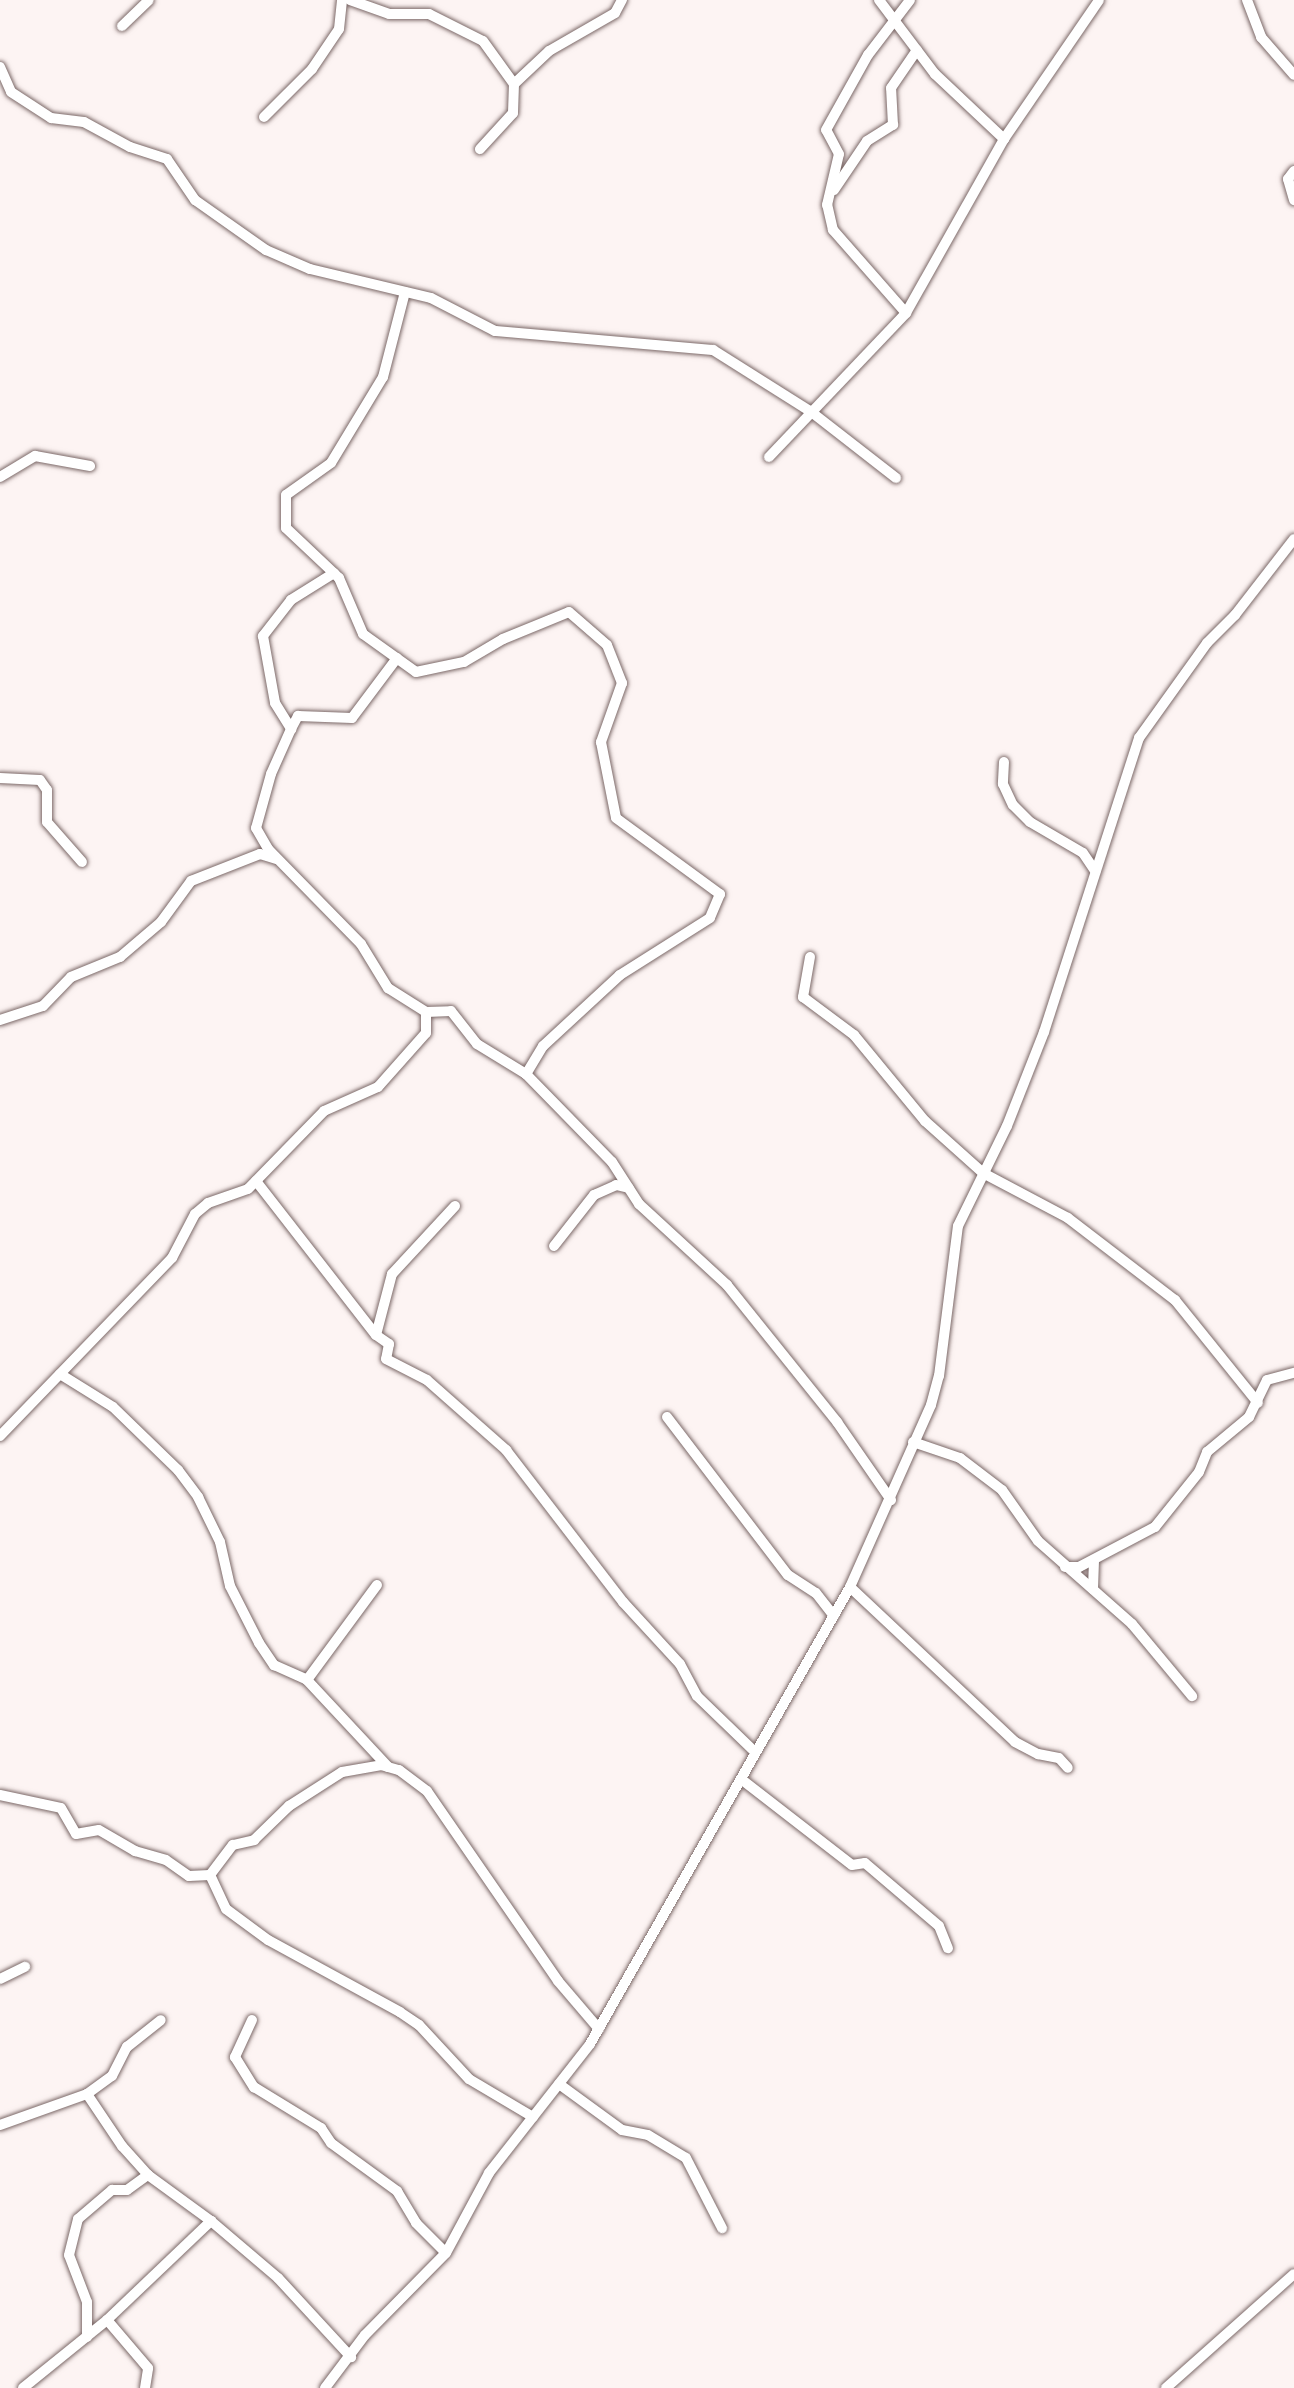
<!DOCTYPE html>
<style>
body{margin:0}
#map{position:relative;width:1294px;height:2388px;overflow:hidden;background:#fdf4f3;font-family:"Archivo Narrow",sans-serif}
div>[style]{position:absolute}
.roads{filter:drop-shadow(0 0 2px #7b6867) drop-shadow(0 0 2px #7b6867)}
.minor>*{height:10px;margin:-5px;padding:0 5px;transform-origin:5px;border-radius:5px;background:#fff}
span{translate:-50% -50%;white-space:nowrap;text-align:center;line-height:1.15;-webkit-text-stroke:7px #fdf4f3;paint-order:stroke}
</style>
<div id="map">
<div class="roads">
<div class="minor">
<div style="left:350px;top:0;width:41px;rotate:19.7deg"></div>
<div style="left:389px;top:14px;width:40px"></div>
<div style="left:429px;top:14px;width:60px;rotate:26.6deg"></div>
<div style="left:483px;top:41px;width:53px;rotate:54.2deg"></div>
<div style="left:514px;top:84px;width:29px;rotate:92deg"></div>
<div style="left:513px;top:113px;width:49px;rotate:132.5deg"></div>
<div style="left:879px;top:0;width:93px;rotate:52.9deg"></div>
<div style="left:935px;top:74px;width:95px;rotate:43.3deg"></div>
<div style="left:1247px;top:0;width:40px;rotate:69deg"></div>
<div style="left:1261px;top:37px;width:50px;rotate:49deg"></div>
<div style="left:122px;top:26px;width:37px;rotate:-44deg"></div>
<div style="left:0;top:67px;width:27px;rotate:66deg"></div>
<div style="left:11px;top:92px;width:48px;rotate:33deg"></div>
<div style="left:51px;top:118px;width:33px;rotate:7deg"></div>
<div style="left:84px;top:122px;width:52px;rotate:28.5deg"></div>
<div style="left:130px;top:147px;width:39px;rotate:18deg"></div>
<div style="left:167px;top:159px;width:50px;rotate:55.7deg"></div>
<div style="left:195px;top:200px;width:87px;rotate:35.2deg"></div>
<div style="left:266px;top:250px;width:48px;rotate:23.4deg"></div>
<div style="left:310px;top:269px;width:124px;rotate:13.5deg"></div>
<div style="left:431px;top:298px;width:72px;rotate:27.3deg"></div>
<div style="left:495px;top:331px;width:219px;rotate:5deg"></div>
<div style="left:713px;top:350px;width:115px;rotate:32.2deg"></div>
<div style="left:810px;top:411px;width:109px;rotate:37.9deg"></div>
<div style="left:514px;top:84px;width:48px;rotate:-43.3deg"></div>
<div style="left:549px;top:51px;width:76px;rotate:-29.9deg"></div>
<div style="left:615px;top:13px;width:15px;rotate:-62deg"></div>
<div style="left:264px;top:117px;width:68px;rotate:-45deg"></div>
<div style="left:312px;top:69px;width:48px;rotate:-56deg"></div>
<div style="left:339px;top:29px;width:29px;rotate:-84deg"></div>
<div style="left:1294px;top:171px;width:10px;rotate:127deg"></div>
<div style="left:1288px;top:179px;width:22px;rotate:74deg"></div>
<div style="left:834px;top:190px;width:59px;rotate:-56deg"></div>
<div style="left:867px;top:141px;width:31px;rotate:-32deg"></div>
<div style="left:893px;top:125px;width:37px;rotate:-93deg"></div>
<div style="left:891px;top:88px;width:46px;rotate:-55.6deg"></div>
<div style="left:405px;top:292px;width:88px;rotate:104.5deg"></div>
<div style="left:383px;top:377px;width:100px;rotate:121.2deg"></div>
<div style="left:331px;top:463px;width:55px;rotate:144.6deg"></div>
<div style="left:286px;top:495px;width:33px;rotate:90deg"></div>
<div style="left:286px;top:528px;width:73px;rotate:43.3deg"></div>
<div style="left:339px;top:578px;width:61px;rotate:66.8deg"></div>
<div style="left:363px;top:634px;width:65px;rotate:35.6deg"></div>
<div style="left:416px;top:672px;width:49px;rotate:-11.8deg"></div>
<div style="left:464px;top:662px;width:45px;rotate:-30.5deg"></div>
<div style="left:503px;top:639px;width:71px;rotate:-22.2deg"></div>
<div style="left:569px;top:612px;width:50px;rotate:41deg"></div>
<div style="left:607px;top:645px;width:41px;rotate:68.5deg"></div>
<div style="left:622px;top:683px;width:63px;rotate:109.6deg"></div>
<div style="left:601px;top:742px;width:77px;rotate:78.8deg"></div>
<div style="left:616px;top:818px;width:129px;rotate:36.2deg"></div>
<div style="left:720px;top:894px;width:26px;rotate:113deg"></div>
<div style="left:710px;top:918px;width:107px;rotate:147.7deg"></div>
<div style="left:620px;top:975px;width:105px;rotate:137.3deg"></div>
<div style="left:543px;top:1046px;width:33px;rotate:121deg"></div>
<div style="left:526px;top:1074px;width:123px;rotate:45.7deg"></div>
<div style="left:612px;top:1162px;width:50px;rotate:57.3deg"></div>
<div style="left:639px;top:1204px;width:120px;rotate:42.6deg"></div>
<div style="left:727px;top:1285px;width:176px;rotate:51.2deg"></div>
<div style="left:837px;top:1422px;width:95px;rotate:55.3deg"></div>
<div style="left:906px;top:313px;width:111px;rotate:-131.3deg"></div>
<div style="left:833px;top:230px;width:26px;rotate:-103deg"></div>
<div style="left:827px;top:205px;width:52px;rotate:-76.8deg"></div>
<div style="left:839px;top:154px;width:27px;rotate:-118deg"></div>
<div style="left:826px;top:130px;width:86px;rotate:-60.8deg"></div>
<div style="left:868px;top:55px;width:69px;rotate:-52.6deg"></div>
<div style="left:769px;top:457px;width:199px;rotate:-46.4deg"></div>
<div style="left:906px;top:313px;width:200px;rotate:-60.6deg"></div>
<div style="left:1004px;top:139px;width:168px;rotate:-55.6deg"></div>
<div style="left:0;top:477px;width:41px;rotate:-31deg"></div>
<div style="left:35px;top:456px;width:56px;rotate:10.3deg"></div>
<div style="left:334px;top:573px;width:51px;rotate:147.9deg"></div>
<div style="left:291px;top:600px;width:46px;rotate:127.9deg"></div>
<div style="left:263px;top:636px;width:68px;rotate:79.8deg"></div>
<div style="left:275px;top:703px;width:31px;rotate:58deg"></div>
<div style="left:291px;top:729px;width:49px;rotate:114deg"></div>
<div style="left:271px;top:774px;width:56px;rotate:105.5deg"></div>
<div style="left:256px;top:828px;width:24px;rotate:60deg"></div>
<div style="left:268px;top:849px;width:133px;rotate:45.6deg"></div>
<div style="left:361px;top:944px;width:52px;rotate:58.5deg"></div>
<div style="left:388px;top:988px;width:45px;rotate:32.3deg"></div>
<div style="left:426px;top:1012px;width:25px;rotate:-2deg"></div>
<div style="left:451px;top:1011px;width:42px;rotate:51.8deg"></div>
<div style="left:477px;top:1044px;width:57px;rotate:31.5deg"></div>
<div style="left:291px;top:729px;width:15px;rotate:-62deg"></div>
<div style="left:298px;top:716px;width:54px;rotate:2.1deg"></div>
<div style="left:352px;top:718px;width:75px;rotate:-53.1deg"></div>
<div style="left:1004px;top:762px;width:22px;rotate:93deg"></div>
<div style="left:1003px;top:784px;width:23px;rotate:65deg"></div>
<div style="left:1013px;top:805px;width:24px;rotate:45deg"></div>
<div style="left:1030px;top:822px;width:61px;rotate:30.3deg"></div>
<div style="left:1083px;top:853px;width:22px;rotate:56deg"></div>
<div style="left:0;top:778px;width:40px;rotate:2.9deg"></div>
<div style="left:40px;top:780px;width:12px;rotate:55deg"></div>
<div style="left:47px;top:790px;width:32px;rotate:90deg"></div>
<div style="left:47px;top:822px;width:53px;rotate:48.8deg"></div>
<div style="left:810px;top:957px;width:41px;rotate:99.9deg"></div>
<div style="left:803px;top:997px;width:64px;rotate:36.7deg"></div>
<div style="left:854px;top:1035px;width:112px;rotate:50.5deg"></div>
<div style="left:925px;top:1121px;width:78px;rotate:41.9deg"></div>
<div style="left:983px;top:1173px;width:96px;rotate:27.9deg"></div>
<div style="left:1068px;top:1218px;width:135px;rotate:37.5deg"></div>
<div style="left:1175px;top:1300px;width:132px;rotate:51.1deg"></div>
<div style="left:0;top:1020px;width:45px;rotate:-18deg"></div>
<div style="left:43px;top:1006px;width:40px;rotate:-46deg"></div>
<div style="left:71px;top:977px;width:53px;rotate:-22.2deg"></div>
<div style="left:120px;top:957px;width:54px;rotate:-40.5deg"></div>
<div style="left:161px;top:922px;width:51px;rotate:-53.8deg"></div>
<div style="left:191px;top:881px;width:74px;rotate:-21.4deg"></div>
<div style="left:260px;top:854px;width:17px;rotate:17deg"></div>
<div style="left:256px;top:1181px;width:195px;rotate:52.1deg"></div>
<div style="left:455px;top:1206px;width:93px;rotate:132.8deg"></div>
<div style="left:392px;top:1274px;width:63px;rotate:104.7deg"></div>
<div style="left:376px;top:1335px;width:16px;rotate:35deg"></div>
<div style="left:389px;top:1344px;width:15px;rotate:101deg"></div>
<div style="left:386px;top:1359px;width:46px;rotate:27.1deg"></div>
<div style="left:427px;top:1380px;width:106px;rotate:41.5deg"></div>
<div style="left:506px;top:1450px;width:192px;rotate:52.4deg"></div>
<div style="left:623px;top:1602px;width:84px;rotate:47.4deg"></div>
<div style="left:680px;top:1664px;width:36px;rotate:62deg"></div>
<div style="left:697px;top:1696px;width:81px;rotate:44deg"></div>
<div style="left:554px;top:1246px;width:65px;rotate:-51.9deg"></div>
<div style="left:594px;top:1195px;width:24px;rotate:-24deg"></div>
<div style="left:616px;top:1185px;width:13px;rotate:13deg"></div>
<div style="left:60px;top:1374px;width:62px;rotate:31.9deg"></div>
<div style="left:113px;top:1407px;width:91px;rotate:44.1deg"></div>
<div style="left:178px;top:1470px;width:34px;rotate:53deg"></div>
<div style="left:198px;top:1497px;width:50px;rotate:63.9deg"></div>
<div style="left:220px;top:1542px;width:45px;rotate:77.2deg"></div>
<div style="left:230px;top:1586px;width:64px;rotate:63deg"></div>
<div style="left:259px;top:1643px;width:27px;rotate:56deg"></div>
<div style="left:274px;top:1665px;width:36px;rotate:24deg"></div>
<div style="left:667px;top:1417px;width:199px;rotate:52.6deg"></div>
<div style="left:788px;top:1575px;width:33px;rotate:33deg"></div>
<div style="left:816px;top:1593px;width:29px;rotate:52deg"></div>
<div style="left:0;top:1436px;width:248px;rotate:-46deg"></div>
<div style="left:172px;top:1258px;width:50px;rotate:-62.4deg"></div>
<div style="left:195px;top:1214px;width:17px;rotate:-40deg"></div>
<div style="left:208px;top:1203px;width:42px;rotate:-19.3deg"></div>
<div style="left:248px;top:1189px;width:109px;rotate:-45.7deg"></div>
<div style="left:324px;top:1111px;width:59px;rotate:-24deg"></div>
<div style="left:378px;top:1087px;width:72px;rotate:-48.4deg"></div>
<div style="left:426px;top:1033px;width:21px;rotate:-90deg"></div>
<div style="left:913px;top:1442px;width:50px;rotate:18.8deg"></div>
<div style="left:960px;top:1458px;width:53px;rotate:37.3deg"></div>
<div style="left:1002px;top:1490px;width:62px;rotate:54.8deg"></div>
<div style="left:1038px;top:1541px;width:125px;rotate:41.4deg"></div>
<div style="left:1132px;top:1624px;width:94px;rotate:50.2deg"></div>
<div style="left:1065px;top:1567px;width:14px"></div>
<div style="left:1079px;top:1567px;width:86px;rotate:-27.8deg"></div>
<div style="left:1155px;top:1527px;width:70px;rotate:-51.3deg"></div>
<div style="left:1199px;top:1472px;width:22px;rotate:-68deg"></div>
<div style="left:1207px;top:1452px;width:55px;rotate:-39.8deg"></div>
<div style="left:1249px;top:1417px;width:41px;rotate:-64.1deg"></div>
<div style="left:1267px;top:1380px;width:28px;rotate:-15deg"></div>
<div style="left:377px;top:1585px;width:118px;rotate:126.4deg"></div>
<div style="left:307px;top:1680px;width:119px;rotate:47deg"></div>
<div style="left:850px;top:1587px;width:226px;rotate:43.2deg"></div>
<div style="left:1015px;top:1742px;width:26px;rotate:28deg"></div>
<div style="left:1038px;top:1754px;width:21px;rotate:11deg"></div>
<div style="left:1059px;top:1758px;width:13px;rotate:48deg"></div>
<div style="left:1093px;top:1589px;width:29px;rotate:-88deg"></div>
<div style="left:741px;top:1779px;width:140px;rotate:37.8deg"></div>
<div style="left:852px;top:1865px;width:13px;rotate:-9deg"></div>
<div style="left:865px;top:1863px;width:97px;rotate:40.4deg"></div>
<div style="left:939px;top:1926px;width:24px;rotate:68deg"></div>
<div style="left:0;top:1795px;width:62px;rotate:12deg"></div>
<div style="left:61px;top:1808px;width:30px;rotate:60deg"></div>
<div style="left:76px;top:1834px;width:23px;rotate:-10deg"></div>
<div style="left:99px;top:1830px;width:42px;rotate:30.3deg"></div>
<div style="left:135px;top:1851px;width:32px;rotate:16deg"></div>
<div style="left:166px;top:1860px;width:28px;rotate:35deg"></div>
<div style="left:189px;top:1876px;width:21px;rotate:-3deg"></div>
<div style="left:0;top:1979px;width:28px;rotate:-26deg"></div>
<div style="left:252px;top:2020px;width:41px;rotate:114.7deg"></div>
<div style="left:235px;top:2057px;width:36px;rotate:58deg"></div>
<div style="left:254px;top:2087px;width:79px;rotate:31.5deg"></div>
<div style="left:321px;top:2128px;width:18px;rotate:56deg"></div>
<div style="left:331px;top:2143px;width:82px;rotate:36deg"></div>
<div style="left:397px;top:2191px;width:37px;rotate:59deg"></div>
<div style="left:416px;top:2223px;width:42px;rotate:45deg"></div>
<div style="left:559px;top:2084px;width:78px;rotate:36.1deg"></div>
<div style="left:622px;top:2130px;width:26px;rotate:11deg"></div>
<div style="left:648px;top:2135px;width:44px;rotate:31.2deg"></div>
<div style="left:686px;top:2158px;width:79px;rotate:62.8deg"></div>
<div style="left:87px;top:2094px;width:63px;rotate:56.1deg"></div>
<div style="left:122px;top:2146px;width:39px;rotate:48deg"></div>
<div style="left:148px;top:2175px;width:78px;rotate:36.1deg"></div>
<div style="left:533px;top:2117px;width:74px;rotate:-149.3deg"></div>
<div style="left:469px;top:2079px;width:74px;rotate:-132.8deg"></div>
<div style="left:419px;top:2025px;width:23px;rotate:-146deg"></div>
<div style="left:400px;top:2012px;width:150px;rotate:-151.4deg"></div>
<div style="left:268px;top:1940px;width:52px;rotate:-143.6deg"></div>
<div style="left:226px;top:1909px;width:38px;rotate:-115deg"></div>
<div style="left:210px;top:1875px;width:38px;rotate:-53deg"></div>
<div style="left:233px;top:1845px;width:22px;rotate:-13deg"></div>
<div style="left:254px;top:1840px;width:49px;rotate:-44.2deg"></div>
<div style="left:289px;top:1806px;width:63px;rotate:-32.7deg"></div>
<div style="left:342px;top:1772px;width:40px;rotate:-10deg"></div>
<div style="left:381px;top:1765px;width:19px;rotate:16deg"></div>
<div style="left:399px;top:1770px;width:35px;rotate:37deg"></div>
<div style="left:427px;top:1791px;width:231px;rotate:55.4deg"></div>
<div style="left:558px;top:1981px;width:63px;rotate:49.5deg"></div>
<div style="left:0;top:2125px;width:92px;rotate:-19.6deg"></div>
<div style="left:87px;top:2094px;width:31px;rotate:-36deg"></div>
<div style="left:112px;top:2076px;width:33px;rotate:-63deg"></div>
<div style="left:127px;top:2047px;width:43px;rotate:-38.5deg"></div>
<div style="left:87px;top:2337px;width:35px;rotate:-90deg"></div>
<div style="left:87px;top:2302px;width:50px;rotate:-111deg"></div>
<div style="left:69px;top:2255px;width:37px;rotate:-76deg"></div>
<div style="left:78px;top:2219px;width:45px;rotate:-40.5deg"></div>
<div style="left:112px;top:2190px;width:15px"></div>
<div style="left:127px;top:2190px;width:26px;rotate:-36deg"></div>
<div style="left:23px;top:2388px;width:108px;rotate:-39deg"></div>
<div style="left:145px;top:2388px;width:20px;rotate:-81deg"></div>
<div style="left:148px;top:2368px;width:63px;rotate:-130.5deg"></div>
<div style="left:107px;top:2320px;width:144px;rotate:-43.6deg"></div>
<div style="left:211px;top:2221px;width:88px;rotate:40.4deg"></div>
<div style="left:278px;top:2278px;width:108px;rotate:47.3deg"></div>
<div style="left:325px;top:2388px;width:66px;rotate:-53deg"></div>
<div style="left:365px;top:2335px;width:115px;rotate:-45.4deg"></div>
<div style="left:446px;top:2253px;width:91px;rotate:-61.7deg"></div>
<div style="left:489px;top:2173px;width:164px;rotate:-51.9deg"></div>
<div style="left:590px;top:2044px;width:526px;rotate:-60.36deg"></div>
<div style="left:850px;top:1587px;width:199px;rotate:-66deg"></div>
<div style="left:931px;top:1405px;width:30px;rotate:-75deg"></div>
<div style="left:939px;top:1376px;width:151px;rotate:-82.8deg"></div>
<div style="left:958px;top:1226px;width:111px;rotate:-63.9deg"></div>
<div style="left:1007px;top:1126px;width:101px;rotate:-68.5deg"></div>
<div style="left:1044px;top:1032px;width:309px;rotate:-72.1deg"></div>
<div style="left:1139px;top:738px;width:117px;rotate:-54.4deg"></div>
<div style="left:1207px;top:643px;width:40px;rotate:-45deg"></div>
<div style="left:1235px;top:615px;width:96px;rotate:-52.2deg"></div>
<div style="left:1166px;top:2388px;width:171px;rotate:-41.7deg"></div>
</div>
</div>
</div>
